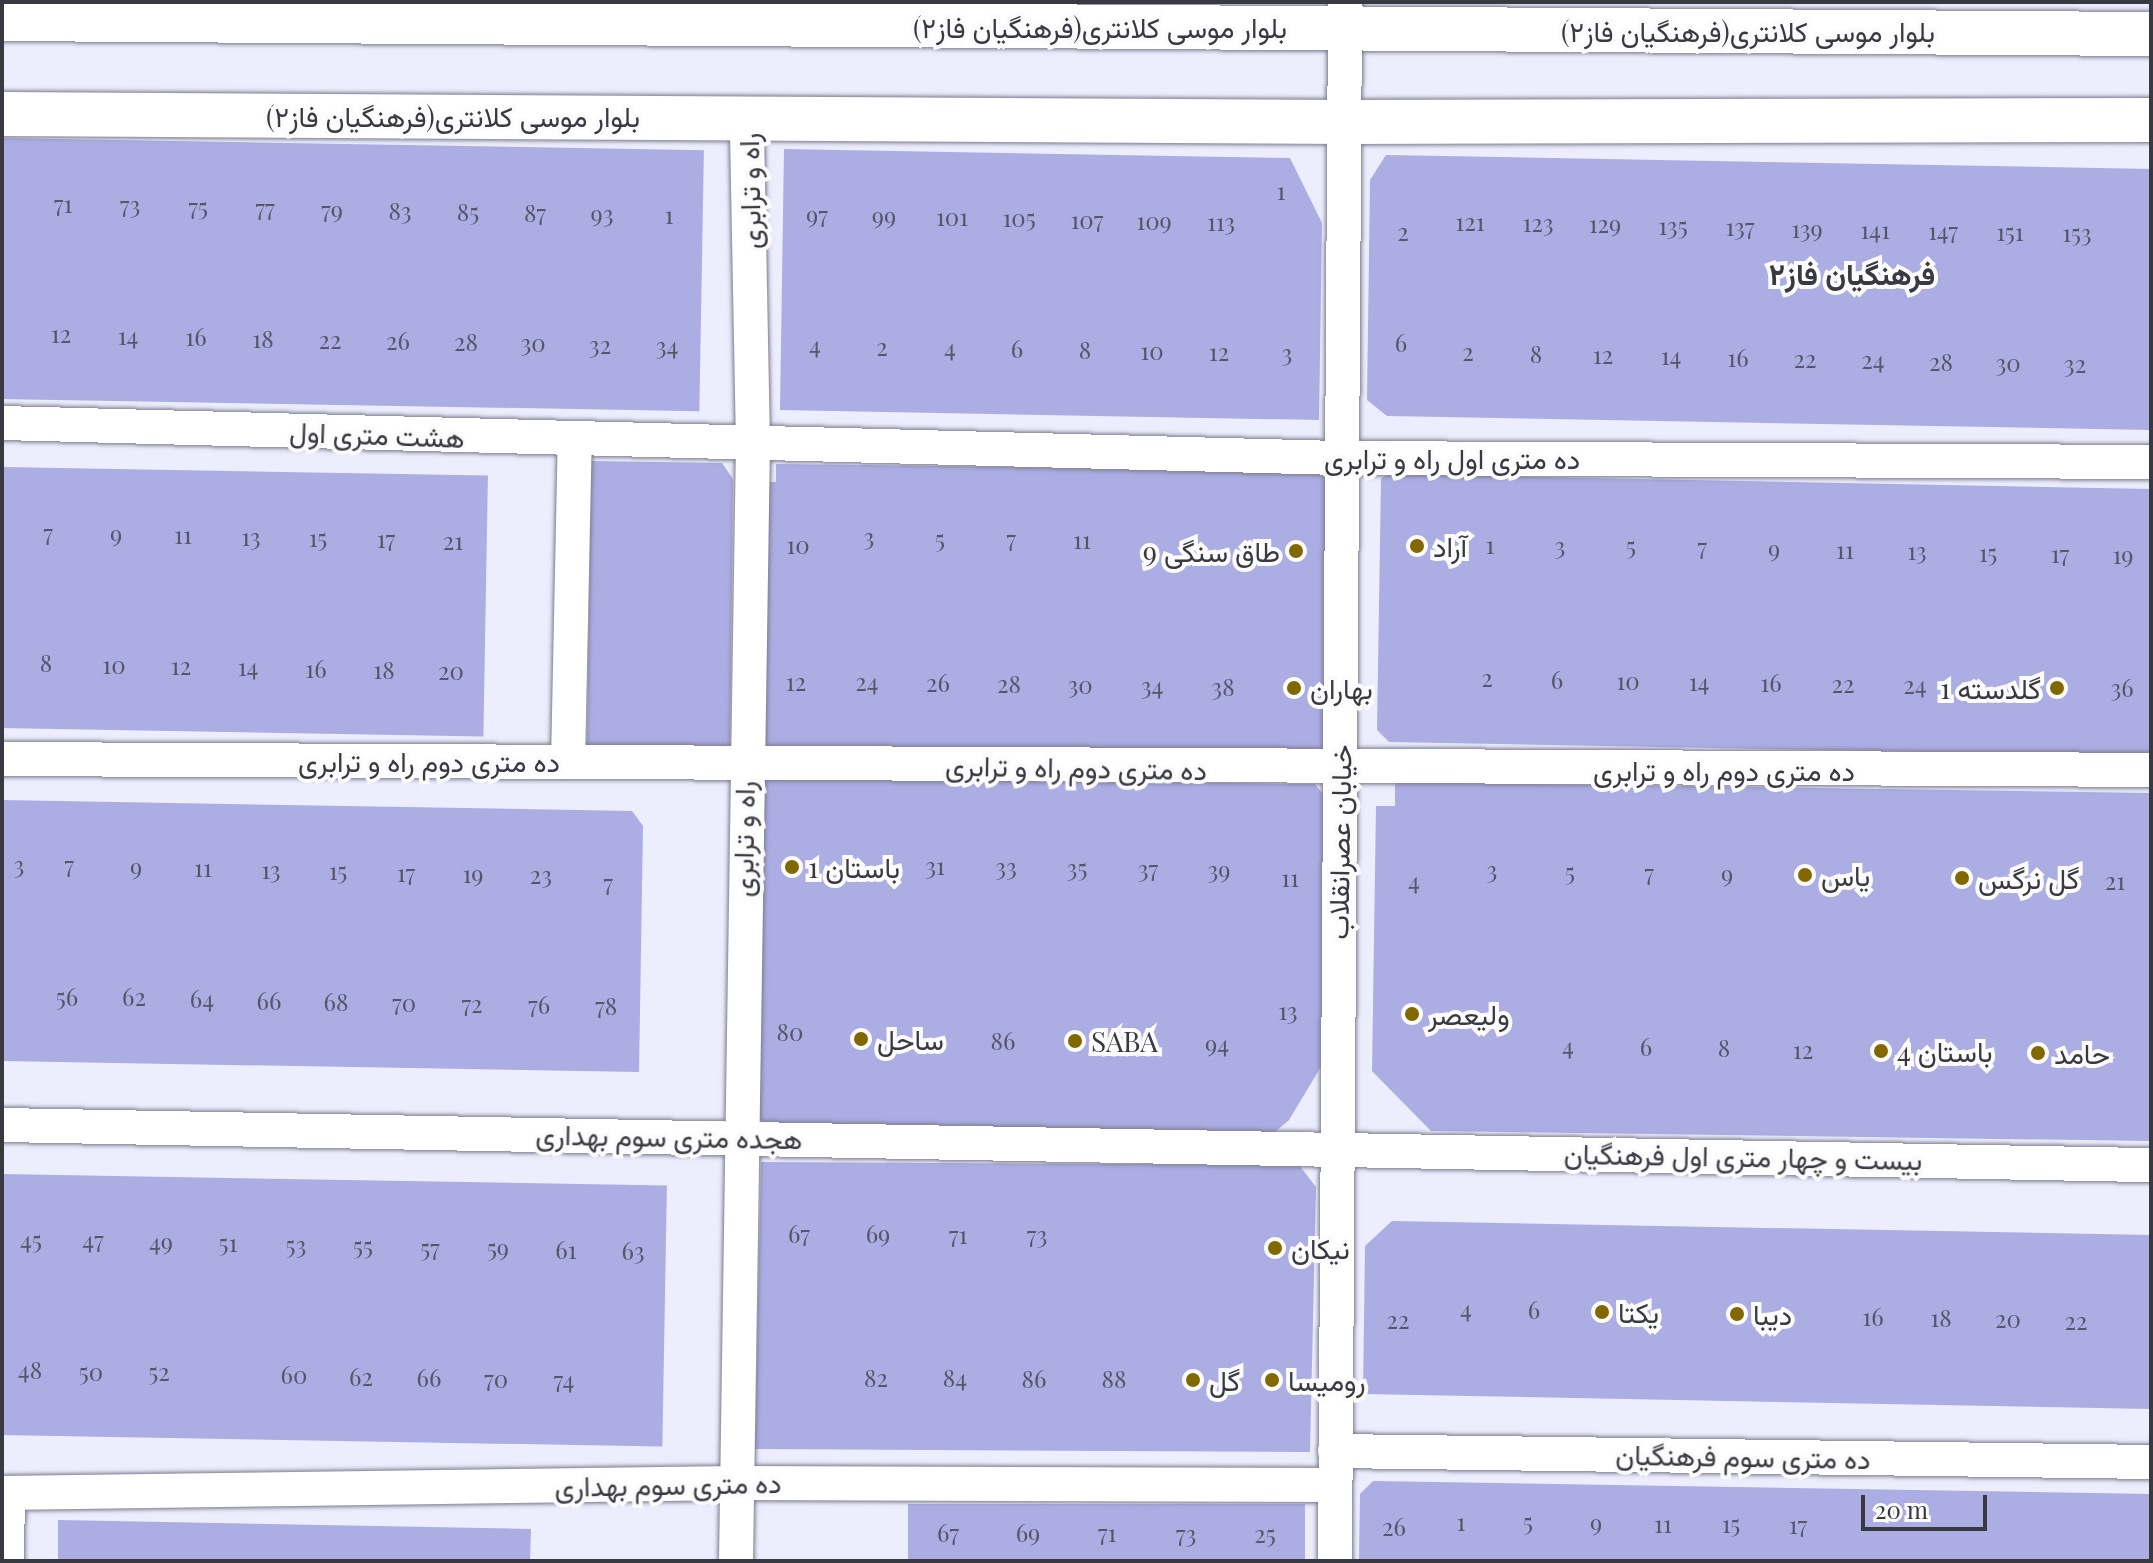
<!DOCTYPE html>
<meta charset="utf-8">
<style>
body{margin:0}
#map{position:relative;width:2153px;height:1563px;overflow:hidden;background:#ecedfd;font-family:"Playfair Display",Vazirmatn,serif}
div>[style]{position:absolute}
.building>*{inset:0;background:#acade3;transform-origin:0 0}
.roads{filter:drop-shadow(0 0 2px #7b7b8e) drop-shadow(0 0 2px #7b7b8e)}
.street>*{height:34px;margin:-17px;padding:0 17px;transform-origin:17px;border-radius:17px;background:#fff}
.secondary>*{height:44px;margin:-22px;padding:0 22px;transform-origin:22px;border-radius:22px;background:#fff}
.dots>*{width:22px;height:22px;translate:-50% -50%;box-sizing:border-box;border:4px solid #fbfbfb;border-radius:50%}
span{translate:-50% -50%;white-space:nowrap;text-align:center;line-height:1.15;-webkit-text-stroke:8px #fbfbfb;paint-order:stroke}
.number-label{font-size:24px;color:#56566a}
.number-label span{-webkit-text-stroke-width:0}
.street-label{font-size:28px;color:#393941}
.poi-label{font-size:28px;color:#393941}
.left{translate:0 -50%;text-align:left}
.right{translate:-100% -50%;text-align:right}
.neighbourhood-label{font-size:30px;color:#393941;font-weight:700}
.frame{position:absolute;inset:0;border:4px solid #393941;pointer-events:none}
.scale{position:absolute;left:1861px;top:1495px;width:126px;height:36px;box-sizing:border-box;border:4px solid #393941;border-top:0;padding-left:10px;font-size:24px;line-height:28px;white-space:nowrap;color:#393941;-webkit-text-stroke:6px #fbfbfb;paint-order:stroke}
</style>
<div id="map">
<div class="building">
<div style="left:2px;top:138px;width:702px;height:261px;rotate:1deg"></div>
<div style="clip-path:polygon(784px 149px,1290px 158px,1322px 223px,1319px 420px,780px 410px)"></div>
<div style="clip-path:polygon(1386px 155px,2151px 169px,2151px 430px,1387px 416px,1367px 400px,1370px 180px)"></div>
<div style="clip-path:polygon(591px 461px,722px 463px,733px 479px,730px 752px,587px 751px)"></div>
<div style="clip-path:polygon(776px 464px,1319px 471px,1332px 487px,1328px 761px,759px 754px,763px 482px,776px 482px)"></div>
<div style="left:2px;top:467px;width:486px;height:261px;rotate:1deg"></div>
<div style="clip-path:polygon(1387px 474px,2151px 489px,2151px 756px,1389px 742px,1377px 730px,1381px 479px)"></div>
<div style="clip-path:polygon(765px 777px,1315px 784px,1326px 798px,1322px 1065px,1289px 1120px,1275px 1132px,767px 1125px,753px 1113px,758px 785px)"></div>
<div style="clip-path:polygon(1395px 782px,2150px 793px,2151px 1141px,1431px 1131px,1372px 1071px,1376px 806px,1395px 806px)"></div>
<div style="clip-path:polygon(2px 800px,632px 811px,643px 826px,639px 1072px,2px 1061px)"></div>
<div style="clip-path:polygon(761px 1162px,1299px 1165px,1316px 1187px,1310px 1452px,755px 1449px)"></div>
<div style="left:2px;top:1174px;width:665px;height:261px;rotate:1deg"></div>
<div style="clip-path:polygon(1392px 1221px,2151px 1235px,2151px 1409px,1363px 1394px,1365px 1246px)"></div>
<div style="clip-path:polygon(1373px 1481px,2151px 1494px,2151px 1561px,1359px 1561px,1360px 1494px)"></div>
<div style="left:908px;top:1504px;width:397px;height:57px"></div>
<div style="clip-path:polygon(58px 1520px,531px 1529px,530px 1561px,58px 1561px)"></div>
</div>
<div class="roads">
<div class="street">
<div style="left:2px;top:423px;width:1341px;rotate:1.5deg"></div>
<div style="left:1343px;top:458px;width:808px;rotate:0.28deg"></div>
<div style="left:2px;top:759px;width:2149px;rotate:0.29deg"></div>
<div style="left:568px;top:762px;width:323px;rotate:-88.8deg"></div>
<div style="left:2px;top:1125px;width:2149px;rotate:1.07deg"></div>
<div style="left:1335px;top:1451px;width:816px;rotate:0.77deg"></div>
<div style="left:2px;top:1493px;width:734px;rotate:-0.78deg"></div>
<div style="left:736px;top:1483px;width:599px;rotate:0.19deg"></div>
<div style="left:7px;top:1561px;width:68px;rotate:-89.2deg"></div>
<div style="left:736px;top:1561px;width:1117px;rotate:-89.13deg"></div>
<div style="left:753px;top:444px;width:327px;rotate:-91.1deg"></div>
<div style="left:1335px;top:1561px;width:1559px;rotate:-89.63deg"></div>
</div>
<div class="secondary">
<div style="left:2px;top:19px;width:2149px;rotate:0.4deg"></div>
<div style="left:2px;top:114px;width:1345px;rotate:0.34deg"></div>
<div style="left:1347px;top:122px;width:804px;rotate:-0.14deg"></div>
</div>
</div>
<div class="dots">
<div style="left:1417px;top:546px;background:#816800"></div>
<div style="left:1296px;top:551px;background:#816800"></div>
<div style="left:1294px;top:688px;background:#816800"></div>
<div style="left:2057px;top:688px;background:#816800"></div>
<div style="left:792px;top:867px;background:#816800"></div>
<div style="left:1805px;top:875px;background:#816800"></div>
<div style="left:1962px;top:878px;background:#816800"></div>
<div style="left:1412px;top:1014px;background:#816800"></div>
<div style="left:861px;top:1039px;background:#816800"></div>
<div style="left:1075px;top:1041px;background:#816800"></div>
<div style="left:1881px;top:1051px;background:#816800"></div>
<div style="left:2038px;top:1053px;background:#816800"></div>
<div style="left:1275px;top:1248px;background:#816800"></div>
<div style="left:1602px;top:1312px;background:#816800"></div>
<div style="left:1737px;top:1314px;background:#816800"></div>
<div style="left:1193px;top:1380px;background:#816800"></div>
<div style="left:1272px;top:1380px;background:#816800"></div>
</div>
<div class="number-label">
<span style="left:1281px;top:191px">1</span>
<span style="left:63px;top:204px">71</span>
<span style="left:130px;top:205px">73</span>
<span style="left:198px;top:207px">75</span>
<span style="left:265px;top:208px">77</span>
<span style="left:332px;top:210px">79</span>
<span style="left:400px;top:211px">83</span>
<span style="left:468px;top:212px">85</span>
<span style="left:535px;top:213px">87</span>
<span style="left:602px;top:214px">93</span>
<span style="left:669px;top:215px">1</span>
<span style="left:817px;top:215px">97</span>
<span style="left:884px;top:216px">99</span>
<span style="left:952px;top:217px">101</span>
<span style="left:1019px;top:218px">105</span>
<span style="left:1087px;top:220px">107</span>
<span style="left:1154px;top:221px">109</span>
<span style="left:1221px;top:222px">113</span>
<span style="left:1470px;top:222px">121</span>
<span style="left:1538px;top:223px">123</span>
<span style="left:1605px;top:224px">129</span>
<span style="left:1673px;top:226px">135</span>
<span style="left:1740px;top:227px">137</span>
<span style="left:1807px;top:229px">139</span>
<span style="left:1875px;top:230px">141</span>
<span style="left:1943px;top:231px">147</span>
<span style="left:1403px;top:232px">2</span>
<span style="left:2010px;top:232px">151</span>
<span style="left:2077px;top:233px">153</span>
<span style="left:61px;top:334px">12</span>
<span style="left:128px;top:336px">14</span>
<span style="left:196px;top:337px">16</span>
<span style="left:263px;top:339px">18</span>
<span style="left:330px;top:340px">22</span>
<span style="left:398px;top:341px">26</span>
<span style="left:466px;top:342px">28</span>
<span style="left:533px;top:343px">30</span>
<span style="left:1401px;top:343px">6</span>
<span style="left:600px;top:345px">32</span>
<span style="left:815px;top:345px">4</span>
<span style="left:667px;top:346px">34</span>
<span style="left:882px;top:347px">2</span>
<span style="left:950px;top:348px">4</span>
<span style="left:1017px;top:349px">6</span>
<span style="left:1085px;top:350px">8</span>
<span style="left:1152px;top:351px">10</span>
<span style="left:1219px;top:352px">12</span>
<span style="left:1468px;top:352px">2</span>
<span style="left:1287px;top:353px">3</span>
<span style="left:1536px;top:354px">8</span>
<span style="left:1603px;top:355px">12</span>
<span style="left:1671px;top:356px">14</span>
<span style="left:1738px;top:358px">16</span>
<span style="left:1805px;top:359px">22</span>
<span style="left:1873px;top:360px">24</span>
<span style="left:1941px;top:362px">28</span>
<span style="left:2008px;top:363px">30</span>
<span style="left:2075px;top:364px">32</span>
<span style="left:48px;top:533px">7</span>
<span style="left:116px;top:534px">9</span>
<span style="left:183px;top:535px">11</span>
<span style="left:251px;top:537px">13</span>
<span style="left:869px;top:537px">3</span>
<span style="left:318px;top:538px">15</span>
<span style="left:386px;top:539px">17</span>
<span style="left:940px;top:539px">5</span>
<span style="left:1011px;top:539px">7</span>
<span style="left:1082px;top:540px">11</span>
<span style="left:453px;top:541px">21</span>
<span style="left:798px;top:545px">10</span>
<span style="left:1490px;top:545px">1</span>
<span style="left:1560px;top:546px">3</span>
<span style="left:1631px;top:546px">5</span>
<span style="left:1702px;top:547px">7</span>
<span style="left:1774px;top:549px">9</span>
<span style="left:1845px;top:550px">11</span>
<span style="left:1917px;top:551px">13</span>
<span style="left:1988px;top:553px">15</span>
<span style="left:2060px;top:554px">17</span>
<span style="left:2123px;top:555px">19</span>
<span style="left:46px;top:663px">8</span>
<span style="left:114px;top:665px">10</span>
<span style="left:181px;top:666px">12</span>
<span style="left:248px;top:667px">14</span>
<span style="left:316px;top:669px">16</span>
<span style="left:384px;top:670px">18</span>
<span style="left:451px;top:671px">20</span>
<span style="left:1487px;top:678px">2</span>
<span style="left:1557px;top:680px">6</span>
<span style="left:1628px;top:681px">10</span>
<span style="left:796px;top:682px">12</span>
<span style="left:867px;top:682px">24</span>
<span style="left:1699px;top:682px">14</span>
<span style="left:938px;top:683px">26</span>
<span style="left:1771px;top:683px">16</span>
<span style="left:1009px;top:684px">28</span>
<span style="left:1843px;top:684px">22</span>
<span style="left:1080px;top:685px">30</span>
<span style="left:1915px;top:685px">24</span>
<span style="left:1152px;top:686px">34</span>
<span style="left:1223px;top:687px">38</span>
<span style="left:2122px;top:688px">36</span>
<span style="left:19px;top:865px">3</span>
<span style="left:69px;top:865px">7</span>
<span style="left:935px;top:866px">31</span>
<span style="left:136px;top:867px">9</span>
<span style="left:1006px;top:867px">33</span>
<span style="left:203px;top:868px">11</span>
<span style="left:1077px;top:868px">35</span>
<span style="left:1148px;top:869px">37</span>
<span style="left:271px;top:870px">13</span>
<span style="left:1219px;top:870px">39</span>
<span style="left:1492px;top:870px">3</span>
<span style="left:338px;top:871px">15</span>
<span style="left:1570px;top:872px">5</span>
<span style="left:406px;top:873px">17</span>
<span style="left:1649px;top:873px">7</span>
<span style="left:473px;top:874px">19</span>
<span style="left:1727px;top:874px">9</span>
<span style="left:541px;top:875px">23</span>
<span style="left:1290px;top:878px">11</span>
<span style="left:1414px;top:881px">4</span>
<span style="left:2115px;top:881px">21</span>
<span style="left:608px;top:883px">7</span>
<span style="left:67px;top:997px">56</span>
<span style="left:134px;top:997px">62</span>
<span style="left:202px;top:999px">64</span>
<span style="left:269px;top:1001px">66</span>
<span style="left:336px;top:1002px">68</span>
<span style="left:404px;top:1003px">70</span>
<span style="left:472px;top:1004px">72</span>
<span style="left:539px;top:1005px">76</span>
<span style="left:606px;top:1006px">78</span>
<span style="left:1288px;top:1011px">13</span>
<span style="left:790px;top:1032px">80</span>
<span style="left:1003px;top:1041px">86</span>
<span style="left:1217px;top:1044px">94</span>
<span style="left:1568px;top:1046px">4</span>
<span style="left:1646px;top:1047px">6</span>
<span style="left:1724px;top:1048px">8</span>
<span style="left:1803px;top:1050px">12</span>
<span style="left:799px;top:1234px">67</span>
<span style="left:878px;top:1234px">69</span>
<span style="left:958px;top:1235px">71</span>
<span style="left:1037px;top:1235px">73</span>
<span style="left:31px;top:1240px">45</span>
<span style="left:93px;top:1240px">47</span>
<span style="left:161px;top:1242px">49</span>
<span style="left:228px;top:1243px">51</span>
<span style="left:296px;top:1245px">53</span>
<span style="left:363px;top:1246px">55</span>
<span style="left:430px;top:1248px">57</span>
<span style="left:498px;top:1248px">59</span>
<span style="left:566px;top:1250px">61</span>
<span style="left:633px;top:1251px">63</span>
<span style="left:1466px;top:1309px">4</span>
<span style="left:1534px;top:1310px">6</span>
<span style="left:1873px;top:1317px">16</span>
<span style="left:1941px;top:1318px">18</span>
<span style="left:2008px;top:1319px">20</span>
<span style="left:1398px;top:1320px">22</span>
<span style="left:2076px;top:1321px">22</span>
<span style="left:30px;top:1370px">48</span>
<span style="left:91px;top:1372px">50</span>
<span style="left:159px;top:1372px">52</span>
<span style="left:294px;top:1375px">60</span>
<span style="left:361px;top:1377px">62</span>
<span style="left:429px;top:1378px">66</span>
<span style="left:876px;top:1378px">82</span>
<span style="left:955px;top:1378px">84</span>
<span style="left:496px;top:1379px">70</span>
<span style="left:1034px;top:1379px">86</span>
<span style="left:1114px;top:1379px">88</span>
<span style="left:564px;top:1380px">74</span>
<span style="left:1461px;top:1522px">1</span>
<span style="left:1528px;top:1522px">5</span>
<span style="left:1596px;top:1523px">9</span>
<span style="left:1663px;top:1524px">11</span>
<span style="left:1731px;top:1524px">15</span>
<span style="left:1798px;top:1525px">17</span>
<span style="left:1394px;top:1527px">26</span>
<span style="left:948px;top:1533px">67</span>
<span style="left:1028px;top:1533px">69</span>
<span style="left:1107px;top:1533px">71</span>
<span style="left:1186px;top:1534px">73</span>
<span style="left:1265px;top:1534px">25</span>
</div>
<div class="street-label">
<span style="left:1100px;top:27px">بلوار موسی کلانتری(فرهنگیان فاز۲)</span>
<span style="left:1748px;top:31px">بلوار موسی کلانتری(فرهنگیان فاز۲)</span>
<span style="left:453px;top:116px">بلوار موسی کلانتری(فرهنگیان فاز۲)</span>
<span style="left:749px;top:191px;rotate:-91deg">راه و ترابری</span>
<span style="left:377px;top:434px;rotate:2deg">هشت متری اول</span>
<span style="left:1452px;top:458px">ده متری اول راه و ترابری</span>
<span style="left:429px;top:761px">ده متری دوم راه و ترابری</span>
<span style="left:1076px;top:767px;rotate:1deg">ده متری دوم راه و ترابری</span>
<span style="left:1724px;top:770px">ده متری دوم راه و ترابری</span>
<span style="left:743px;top:839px;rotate:-89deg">راه و ترابری</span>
<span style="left:1339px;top:842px;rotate:-89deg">خیابان عصرانقلاب</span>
<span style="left:669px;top:1136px;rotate:1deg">هجده متری سوم بهداری</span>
<span style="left:1743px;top:1156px;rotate:1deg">بیست و چهار متری اول فرهنگیان</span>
<span style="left:1743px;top:1456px;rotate:1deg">ده متری سوم فرهنگیان</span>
<span style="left:668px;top:1484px;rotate:-1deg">ده متری سوم بهداری</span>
</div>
<div class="poi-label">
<span class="left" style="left:1433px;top:546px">آراد</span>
<span class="right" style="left:1280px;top:551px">طاق سنگی 9</span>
<span class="left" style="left:1310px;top:688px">بهاران</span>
<span class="right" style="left:2041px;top:688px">گلدسته 1</span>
<span class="left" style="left:808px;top:867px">باستان 1</span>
<span class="left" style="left:1821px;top:875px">یاس</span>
<span class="left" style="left:1978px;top:878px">گل نرگس</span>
<span class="left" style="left:1428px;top:1014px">ولیعصر</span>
<span class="left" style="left:877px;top:1039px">ساحل</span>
<span class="left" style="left:1091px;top:1041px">SABA</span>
<span class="left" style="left:1897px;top:1051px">باستان 4</span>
<span class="left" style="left:2054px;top:1053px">حامد</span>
<span class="left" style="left:1291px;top:1248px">نیکان</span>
<span class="left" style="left:1618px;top:1312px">یکتا</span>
<span class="left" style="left:1753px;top:1314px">دیبا</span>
<span class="left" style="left:1209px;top:1380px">گل</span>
<span class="left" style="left:1288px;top:1380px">رومیسا</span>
</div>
<div class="neighbourhood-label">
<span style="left:1852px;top:273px">فرهنگیان فاز۲</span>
</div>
<div class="frame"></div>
<div class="scale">20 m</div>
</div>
